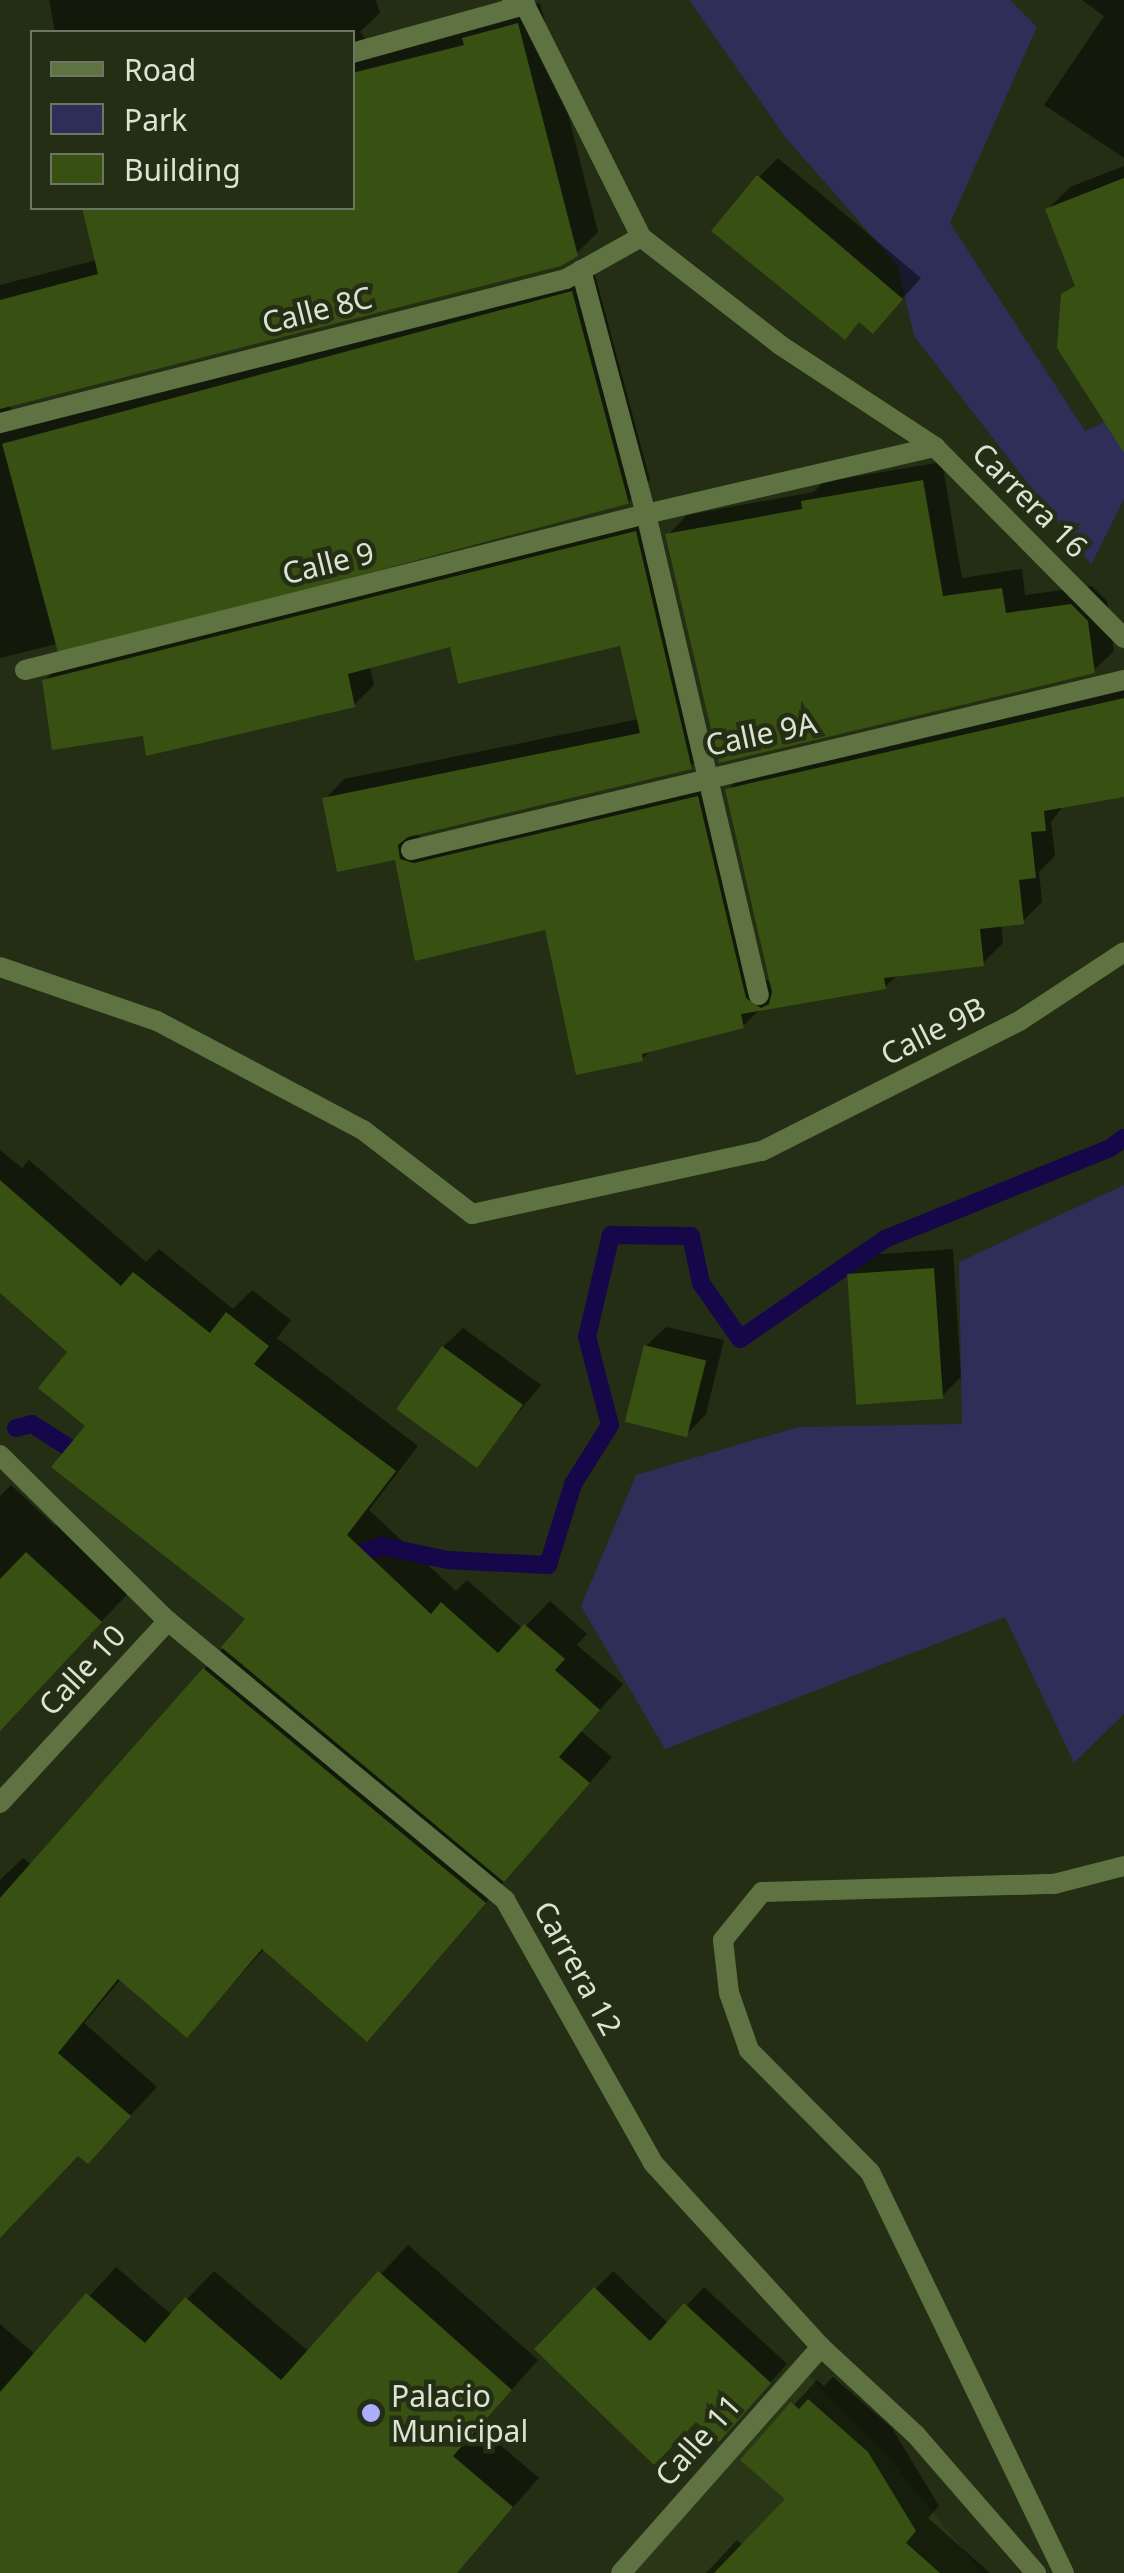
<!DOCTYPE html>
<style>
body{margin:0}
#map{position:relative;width:1124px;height:2573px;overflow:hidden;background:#232e14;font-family:"Noto Sans",sans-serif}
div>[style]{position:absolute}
.built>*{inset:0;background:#293716}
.green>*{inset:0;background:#2e2e59}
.shadow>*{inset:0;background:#0007}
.stream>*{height:18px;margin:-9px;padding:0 9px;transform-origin:9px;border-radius:9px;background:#16074a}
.building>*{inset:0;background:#395013;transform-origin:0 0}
.street>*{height:20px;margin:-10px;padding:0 10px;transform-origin:10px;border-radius:10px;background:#5e7341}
.dots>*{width:28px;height:28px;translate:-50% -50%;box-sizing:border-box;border:5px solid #232e14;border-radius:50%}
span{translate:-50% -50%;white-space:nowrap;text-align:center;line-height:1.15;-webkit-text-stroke:9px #232e14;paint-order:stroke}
.street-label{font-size:30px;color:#dbe3d3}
.poi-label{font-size:30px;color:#dbe3d3}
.left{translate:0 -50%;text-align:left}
.legend{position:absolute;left:30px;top:30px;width:325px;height:180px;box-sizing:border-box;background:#232e14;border:2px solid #6d7660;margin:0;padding:12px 18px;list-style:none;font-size:30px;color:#dbe3d3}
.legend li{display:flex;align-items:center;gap:20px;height:50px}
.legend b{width:50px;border:2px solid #6d7660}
</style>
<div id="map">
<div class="built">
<div style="clip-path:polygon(802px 2369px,889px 2458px,982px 2573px,621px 2573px)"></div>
</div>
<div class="green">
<div style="clip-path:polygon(689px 0,1010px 0,1037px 27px,950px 223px,1085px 431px,1124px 413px,1124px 499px,1091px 565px,914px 336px,898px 266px,786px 138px)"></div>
<div style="clip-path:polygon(1124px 1185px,1124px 1714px,1074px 1763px,1005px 1617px,665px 1749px,581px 1606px,636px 1475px,798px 1427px,962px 1424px,959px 1262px)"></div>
</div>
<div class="shadow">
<div style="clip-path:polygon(49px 0,376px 0,380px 13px,360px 32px,370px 45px,540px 3px,598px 232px,576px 254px,8px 404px,13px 412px,594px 271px,650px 480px,628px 502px,0 658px,0 285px,97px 260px,84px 208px,352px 208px,352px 32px,55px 32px)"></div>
<div style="clip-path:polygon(1082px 0,1124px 0,1124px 158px,1044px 105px,1104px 16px)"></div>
<div style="clip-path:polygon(778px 158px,921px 278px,873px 331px,759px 177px)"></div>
<div style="clip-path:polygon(1124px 166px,1124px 214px,1048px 209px,1070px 187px)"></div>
<div style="clip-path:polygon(942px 462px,962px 578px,1022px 569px,1025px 595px,1092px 586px,1107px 601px,1114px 651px,1094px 670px,668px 535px,687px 515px,814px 492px,823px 482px)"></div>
<div style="clip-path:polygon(655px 512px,710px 747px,690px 767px,414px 833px,435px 845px,718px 777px,765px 978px,774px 987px,728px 790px,747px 770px,1124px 687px,1124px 794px,1064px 805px,1051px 822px,1055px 856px,1039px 872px,1042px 902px,1022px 922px,1001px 924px,1003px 943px,983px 963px,898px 974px,885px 987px,760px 1009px,743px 1026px,653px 1048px,642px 1059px,547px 927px,417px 958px,397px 857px,325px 799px,344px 779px,639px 719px,622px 643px,451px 644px,370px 666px,374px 685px,354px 705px,145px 733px,44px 681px,64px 661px)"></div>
<div style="clip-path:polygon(0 1150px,22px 1168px,29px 1160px,146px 1262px,159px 1249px,233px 1309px,252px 1290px,291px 1320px,277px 1338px,418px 1446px,369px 1510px,456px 1591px,467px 1580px,523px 1629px,550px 1601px,587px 1634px,577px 1645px,623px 1684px,581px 1731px,612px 1757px,367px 2039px,265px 1948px,187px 2035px,121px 1979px,84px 2023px,157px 2087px,88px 2161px,79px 2153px,0 2237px,0 1880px,23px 1858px,32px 1865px,249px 1619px,88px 1425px,71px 1352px,0 1290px)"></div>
<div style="clip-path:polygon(953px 1249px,961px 1377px,941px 1397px,849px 1274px,869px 1255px)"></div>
<div style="clip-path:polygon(666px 1327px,724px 1340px,706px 1414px,687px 1434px,646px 1346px)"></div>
<div style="clip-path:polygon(463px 1328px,541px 1385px,474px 1466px,443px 1347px)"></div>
<div style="clip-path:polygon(11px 1485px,55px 1526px,61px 1520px,134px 1587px,0 1729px,0 1496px)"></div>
<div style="clip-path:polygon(408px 2245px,538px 2360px,479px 2427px,539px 2478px,457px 2570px,0 2573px,0 2324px,36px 2355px,116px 2267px,172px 2315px,214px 2271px,309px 2352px)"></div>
<div style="clip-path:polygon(613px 2271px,669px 2324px,704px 2287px,787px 2364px,736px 2420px,696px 2418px,537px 2349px)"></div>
<div style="clip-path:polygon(833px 2377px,892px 2428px,939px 2506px,928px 2518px,990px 2573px,706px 2573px,737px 2540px,744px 2546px,788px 2499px,743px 2460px,817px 2380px,824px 2386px)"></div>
</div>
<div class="stream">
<div style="left:16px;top:1428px;width:16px;rotate:-14deg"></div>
<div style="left:32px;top:1424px;width:67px;rotate:32.7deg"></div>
<div style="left:346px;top:1559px;width:38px;rotate:-20deg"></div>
<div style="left:382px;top:1546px;width:67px;rotate:12deg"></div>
<div style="left:448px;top:1560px;width:100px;rotate:2.9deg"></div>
<div style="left:548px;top:1565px;width:85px;rotate:-72.8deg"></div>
<div style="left:573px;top:1484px;width:70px;rotate:-57.9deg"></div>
<div style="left:610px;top:1425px;width:91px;rotate:-104.6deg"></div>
<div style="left:587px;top:1337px;width:105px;rotate:-76.8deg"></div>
<div style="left:611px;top:1235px;width:80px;rotate:0.7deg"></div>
<div style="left:691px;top:1236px;width:48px;rotate:78deg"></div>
<div style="left:701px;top:1283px;width:68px;rotate:55.1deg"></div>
<div style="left:740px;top:1339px;width:176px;rotate:-34.6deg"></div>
<div style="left:885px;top:1239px;width:243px;rotate:-22deg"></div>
<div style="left:1110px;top:1148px;width:17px;rotate:-36deg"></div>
</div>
<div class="building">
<div style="clip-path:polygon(518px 23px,578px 256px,561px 266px,0 409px,0 300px,98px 274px,82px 208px,352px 208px,352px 73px,464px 45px,462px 38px)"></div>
<div style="clip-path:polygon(757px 175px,903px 299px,873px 334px,859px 322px,845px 340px,711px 231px)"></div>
<div style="clip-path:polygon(1124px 178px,1124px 453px,1057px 348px,1061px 294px,1075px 286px,1045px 209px)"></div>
<div style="left:572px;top:291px;width:220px;height:590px;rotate:75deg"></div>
<div style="clip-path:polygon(923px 480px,943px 596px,1002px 588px,1006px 613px,1071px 604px,1088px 621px,1095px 673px,719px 763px,665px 534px,802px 509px,801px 501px)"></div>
<div style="clip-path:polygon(636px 531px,692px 769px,408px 837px,398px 845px,400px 859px,414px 863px,698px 796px,746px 998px,761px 1008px,769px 1004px,772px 992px,725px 789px,1124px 698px,1124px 797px,1044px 811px,1046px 831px,1031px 832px,1036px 878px,1019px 880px,1024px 924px,980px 929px,984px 966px,884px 978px,886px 989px,741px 1014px,744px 1028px,642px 1054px,643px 1061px,576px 1075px,545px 930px,415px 961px,395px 860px,337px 872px,322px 798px,640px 733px,620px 646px,458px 684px,450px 647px,348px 674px,355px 707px,146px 756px,143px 736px,52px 750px,42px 680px)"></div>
<div style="clip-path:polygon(0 1180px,121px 1286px,133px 1272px,210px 1333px,226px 1312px,269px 1346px,254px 1364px,396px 1471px,347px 1535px,431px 1614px,441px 1602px,498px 1653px,524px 1624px,565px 1659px,555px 1670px,600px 1710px,559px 1757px,590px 1783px,504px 1882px,221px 1647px,245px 1619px,51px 1467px,85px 1426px,38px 1388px,67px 1352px,0 1293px)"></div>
<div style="left:934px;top:1268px;width:131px;height:87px;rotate:86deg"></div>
<div style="left:644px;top:1345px;width:64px;height:79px;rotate:14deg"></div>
<div style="left:442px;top:1346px;width:100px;height:78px;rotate:36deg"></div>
<div style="clip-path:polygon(26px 1552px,102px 1622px,0 1731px,0 1579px)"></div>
<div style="clip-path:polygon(203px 1668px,486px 1903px,367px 2042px,262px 1949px,187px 2038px,118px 1979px,58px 2053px,131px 2116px,88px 2164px,78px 2156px,0 2238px,0 1898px)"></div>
<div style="clip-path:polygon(378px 2271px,512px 2390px,453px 2456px,513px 2507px,457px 2573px,0 2573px,0 2392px,86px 2293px,145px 2343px,185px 2297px,281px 2380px)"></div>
<div style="clip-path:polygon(594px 2287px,650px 2341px,684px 2303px,771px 2383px,719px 2442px,696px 2422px,654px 2465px,534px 2349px)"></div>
<div style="clip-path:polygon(808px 2399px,868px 2452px,916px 2531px,906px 2543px,940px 2573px,714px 2573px,785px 2499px,740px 2460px,791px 2402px,799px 2409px)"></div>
</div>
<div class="street">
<div style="left:512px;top:0;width:14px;rotate:21deg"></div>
<div style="left:525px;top:5px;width:259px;rotate:63.4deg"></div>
<div style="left:641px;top:237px;width:176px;rotate:37.8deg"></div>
<div style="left:780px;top:345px;width:186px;rotate:33.3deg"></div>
<div style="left:935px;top:447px;width:269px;rotate:45.3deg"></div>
<div style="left:352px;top:53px;width:180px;rotate:-15.5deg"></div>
<div style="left:581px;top:270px;width:253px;rotate:75.1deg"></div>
<div style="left:646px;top:514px;width:297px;rotate:-13.1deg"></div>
<div style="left:0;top:423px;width:584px;rotate:-14.27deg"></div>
<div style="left:566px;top:279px;width:86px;rotate:-29.2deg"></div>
<div style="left:25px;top:670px;width:640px;rotate:-14.1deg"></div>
<div style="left:646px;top:514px;width:494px;rotate:76.8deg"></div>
<div style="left:411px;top:850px;width:733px;rotate:-13.41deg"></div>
<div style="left:0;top:967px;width:166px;rotate:19deg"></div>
<div style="left:157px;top:1021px;width:233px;rotate:27.9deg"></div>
<div style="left:363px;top:1130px;width:138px;rotate:37.6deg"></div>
<div style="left:472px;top:1214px;width:297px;rotate:-12.3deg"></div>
<div style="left:762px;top:1151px;width:290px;rotate:-26.8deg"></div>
<div style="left:1021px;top:1020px;width:123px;rotate:-33.4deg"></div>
<div style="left:0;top:1455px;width:236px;rotate:44.7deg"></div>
<div style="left:168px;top:1621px;width:438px;rotate:39.6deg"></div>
<div style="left:505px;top:1900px;width:302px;rotate:60.6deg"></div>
<div style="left:653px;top:2163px;width:249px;rotate:47.6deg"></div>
<div style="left:821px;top:2347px;width:129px;rotate:42.8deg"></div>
<div style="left:916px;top:2435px;width:183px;rotate:49deg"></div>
<div style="left:0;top:1803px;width:248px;rotate:-47.3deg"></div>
<div style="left:621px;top:2573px;width:302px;rotate:-48.5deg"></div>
<div style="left:1064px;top:2573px;width:445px;rotate:-115.8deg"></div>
<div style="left:870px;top:2172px;width:172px;rotate:-134.8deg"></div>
<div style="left:749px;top:2050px;width:60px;rotate:-109.3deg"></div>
<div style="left:729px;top:1993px;width:53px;rotate:-96.5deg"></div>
<div style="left:723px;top:1940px;width:62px;rotate:-50.9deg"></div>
<div style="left:762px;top:1892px;width:292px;rotate:-1.6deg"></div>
<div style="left:1054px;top:1884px;width:72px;rotate:-14.4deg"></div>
</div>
<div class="dots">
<div style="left:371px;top:2413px;background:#abaffb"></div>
</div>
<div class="street-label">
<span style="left:317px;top:310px;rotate:-14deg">Calle 8C</span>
<span style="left:1030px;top:500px;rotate:45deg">Carrera 16</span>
<span style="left:328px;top:563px;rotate:-14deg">Calle 9</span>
<span style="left:761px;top:734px;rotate:-12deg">Calle 9A</span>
<span style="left:933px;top:1031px;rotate:-27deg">Calle 9B</span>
<span style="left:82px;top:1670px;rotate:-47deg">Calle 10</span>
<span style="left:578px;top:1968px;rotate:61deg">Carrera 12</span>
<span style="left:698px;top:2440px;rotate:-48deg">Calle 11</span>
</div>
<div class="poi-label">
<span class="left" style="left:391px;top:2413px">Palacio<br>Municipal</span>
</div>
<ul class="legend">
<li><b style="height:12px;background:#5e7341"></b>Road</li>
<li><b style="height:28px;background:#2e2e59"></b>Park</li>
<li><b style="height:28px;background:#395013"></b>Building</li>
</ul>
</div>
